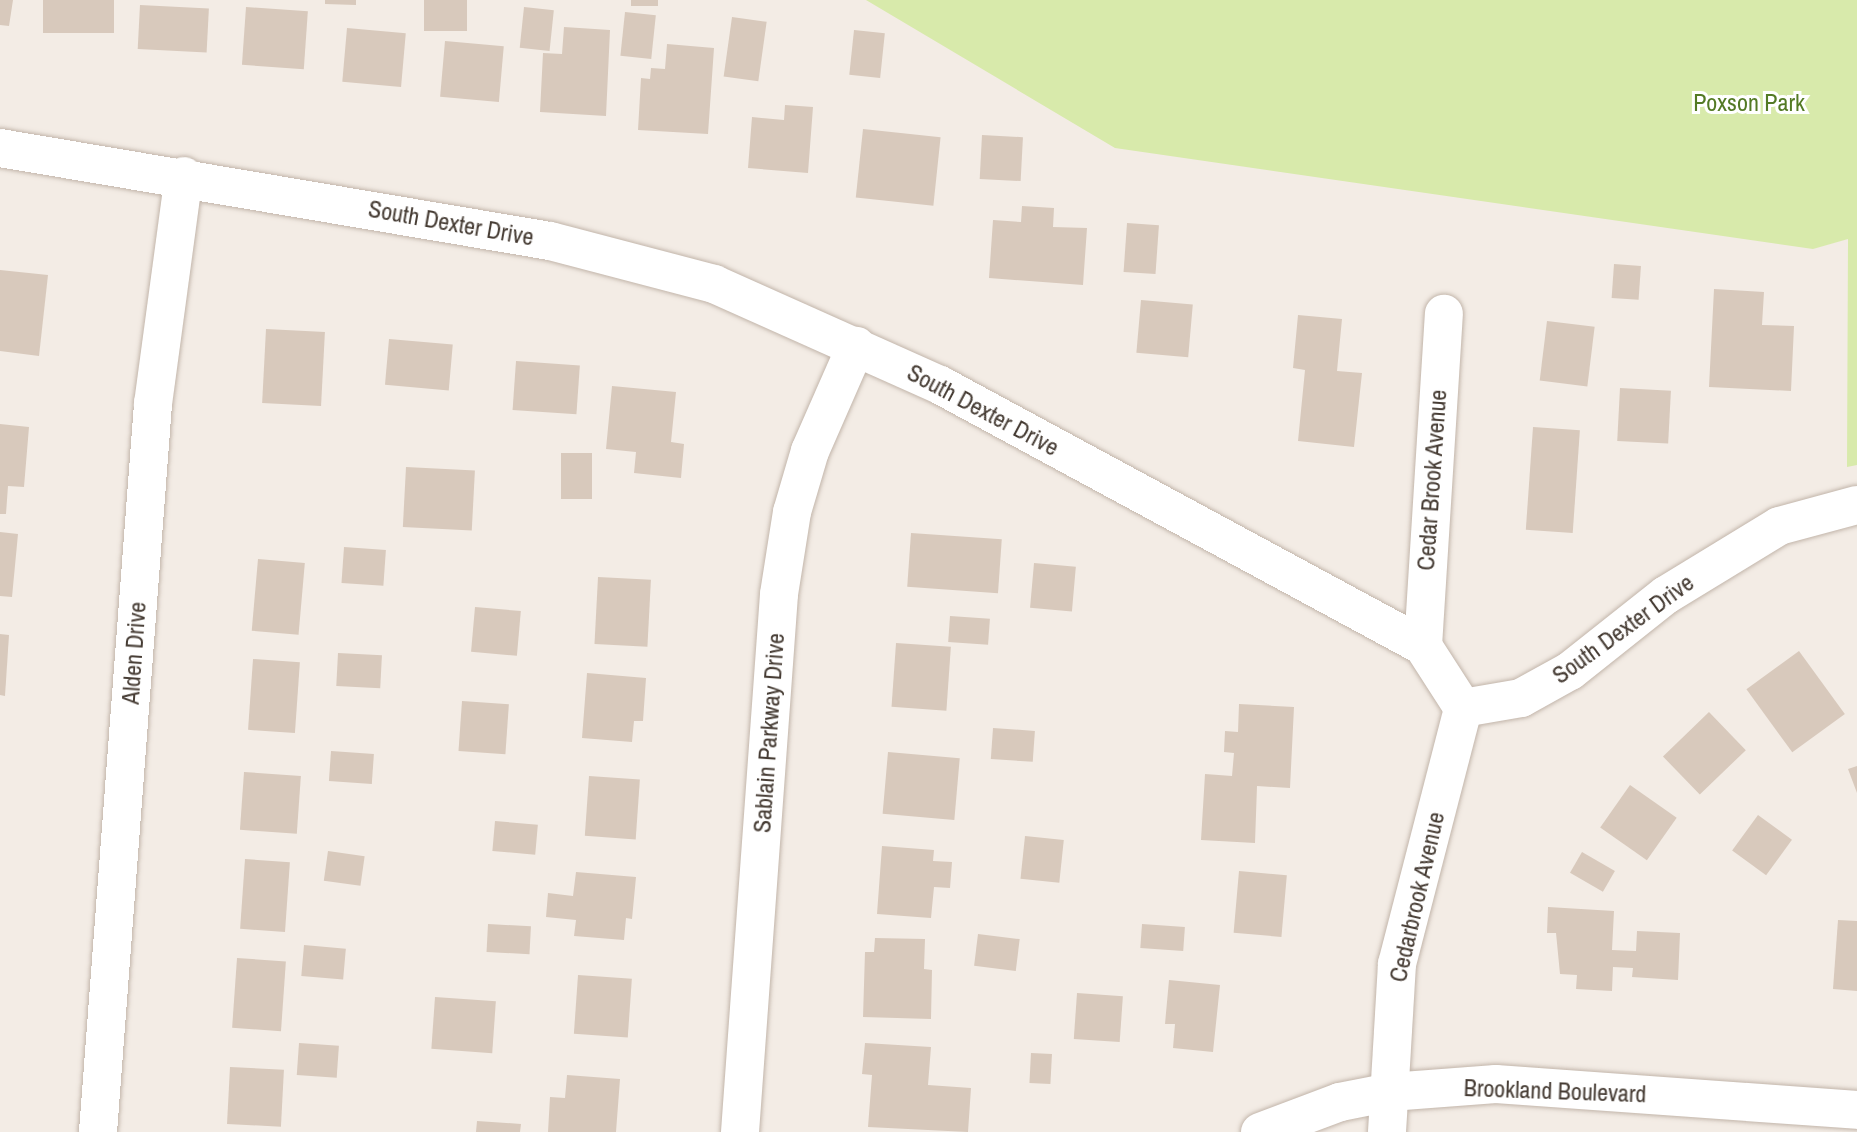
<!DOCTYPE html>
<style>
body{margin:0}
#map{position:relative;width:1857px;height:1132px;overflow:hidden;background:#f3ece5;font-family:"Archivo Narrow",sans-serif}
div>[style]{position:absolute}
.green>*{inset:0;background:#d8eaab}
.building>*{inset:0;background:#d8c9bc;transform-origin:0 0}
.roads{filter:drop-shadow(0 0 2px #c2b5aa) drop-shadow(0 0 2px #c2b5aa)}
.minor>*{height:38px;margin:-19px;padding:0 19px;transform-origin:19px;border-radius:19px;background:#fff}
span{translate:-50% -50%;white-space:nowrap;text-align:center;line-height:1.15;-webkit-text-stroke:6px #fff;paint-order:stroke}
.park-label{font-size:24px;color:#537a25}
.street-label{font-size:24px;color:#463c34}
</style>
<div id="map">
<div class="green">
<div style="clip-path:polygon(866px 0,1857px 0,1857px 465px,1847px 467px,1848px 239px,1813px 249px,1115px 148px)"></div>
</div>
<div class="building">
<div style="clip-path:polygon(0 0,13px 0,9px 26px,0 25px)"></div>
<div style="left:43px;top:0;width:71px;height:33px"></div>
<div style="clip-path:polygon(325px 0,356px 0,356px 5px,325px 4px)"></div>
<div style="left:424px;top:0;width:43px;height:31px"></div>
<div style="left:631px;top:0;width:27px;height:6px"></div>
<div style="left:140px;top:5px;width:69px;height:44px;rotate:3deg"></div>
<div style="left:246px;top:7px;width:62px;height:58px;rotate:4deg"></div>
<div style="left:524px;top:7px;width:30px;height:41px;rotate:6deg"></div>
<div style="left:625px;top:12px;width:31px;height:44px;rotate:6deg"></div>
<div style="left:732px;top:17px;width:35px;height:60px;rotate:8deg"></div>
<div style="clip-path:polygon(564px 27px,610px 30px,606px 116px,540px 112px,543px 53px,562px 54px)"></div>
<div style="left:347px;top:28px;width:59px;height:54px;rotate:5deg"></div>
<div style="left:854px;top:30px;width:31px;height:45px;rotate:6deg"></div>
<div style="left:445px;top:41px;width:59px;height:56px;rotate:5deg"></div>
<div style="clip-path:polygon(667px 44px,714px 48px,708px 134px,638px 130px,641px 78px,650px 79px,651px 68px,665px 69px)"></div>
<div style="clip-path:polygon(785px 105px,813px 107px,808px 173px,748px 168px,752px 117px,784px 120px)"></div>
<div style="left:863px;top:129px;width:78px;height:69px;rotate:6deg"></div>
<div style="left:982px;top:135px;width:41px;height:44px;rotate:3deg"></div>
<div style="clip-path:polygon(1022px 206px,1054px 208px,1053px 227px,1087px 228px,1083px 285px,989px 278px,993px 220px,1021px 222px)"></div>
<div style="left:1127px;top:223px;width:32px;height:49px;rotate:4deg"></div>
<div style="left:1614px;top:264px;width:27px;height:34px;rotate:4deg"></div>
<div style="clip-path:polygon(0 270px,48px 275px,39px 356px,0 351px)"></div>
<div style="clip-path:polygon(1714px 289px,1764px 292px,1762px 325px,1794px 326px,1791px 391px,1709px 387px)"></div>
<div style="left:1141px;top:300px;width:52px;height:53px;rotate:5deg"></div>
<div style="clip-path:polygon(1298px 315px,1342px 319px,1337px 371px,1362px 373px,1354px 447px,1298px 441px,1305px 370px,1293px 368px)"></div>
<div style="left:1547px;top:321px;width:48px;height:60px;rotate:7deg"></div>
<div style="left:266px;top:329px;width:59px;height:74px;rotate:3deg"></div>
<div style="left:389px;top:339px;width:64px;height:46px;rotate:5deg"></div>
<div style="left:516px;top:361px;width:64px;height:49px;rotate:4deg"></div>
<div style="clip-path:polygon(612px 386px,676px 392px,671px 442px,684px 444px,681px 478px,634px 473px,636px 452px,606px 449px)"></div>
<div style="left:1620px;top:388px;width:51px;height:53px;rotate:3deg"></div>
<div style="clip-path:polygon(0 424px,29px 427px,24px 487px,8px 486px,6px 514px,0 514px)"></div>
<div style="left:1533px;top:427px;width:47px;height:103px;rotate:4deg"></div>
<div style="left:561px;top:453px;width:31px;height:46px"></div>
<div style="left:406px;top:467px;width:69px;height:60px;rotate:3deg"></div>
<div style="clip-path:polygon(0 532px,18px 534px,12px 597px,0 596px)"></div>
<div style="left:911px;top:533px;width:91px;height:54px;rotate:4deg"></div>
<div style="left:344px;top:547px;width:42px;height:36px;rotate:4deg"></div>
<div style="left:258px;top:559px;width:47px;height:72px;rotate:5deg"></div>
<div style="left:1034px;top:563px;width:42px;height:45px;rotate:5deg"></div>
<div style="left:598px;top:577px;width:53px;height:67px;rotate:3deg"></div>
<div style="left:475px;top:607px;width:46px;height:45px;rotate:5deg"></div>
<div style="left:950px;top:616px;width:40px;height:26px;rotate:4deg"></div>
<div style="clip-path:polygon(0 634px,9px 635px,5px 696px,0 695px)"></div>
<div style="left:896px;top:643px;width:55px;height:64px;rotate:4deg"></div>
<div style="left:1799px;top:651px;width:78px;height:65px;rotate:54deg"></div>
<div style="left:338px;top:653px;width:44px;height:33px;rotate:3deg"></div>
<div style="left:253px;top:659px;width:47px;height:71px;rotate:4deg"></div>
<div style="clip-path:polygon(587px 673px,646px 678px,643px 721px,634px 721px,632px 742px,582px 738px)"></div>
<div style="left:462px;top:701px;width:47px;height:50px;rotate:4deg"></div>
<div style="clip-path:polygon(1239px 704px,1294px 707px,1290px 788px,1257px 786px,1255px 843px,1201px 840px,1205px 774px,1232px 776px,1234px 753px,1224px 752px,1225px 731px,1238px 732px)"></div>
<div style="left:1709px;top:712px;width:53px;height:64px;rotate:46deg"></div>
<div style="left:993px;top:728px;width:42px;height:31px;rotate:4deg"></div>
<div style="left:331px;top:751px;width:43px;height:30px;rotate:4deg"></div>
<div style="left:888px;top:752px;width:72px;height:62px;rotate:5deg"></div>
<div style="clip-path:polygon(1857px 766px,1857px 793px,1848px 769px)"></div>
<div style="left:244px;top:772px;width:57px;height:58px;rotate:4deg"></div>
<div style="left:589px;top:776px;width:51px;height:60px;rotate:4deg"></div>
<div style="left:1630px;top:785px;width:57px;height:52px;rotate:35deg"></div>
<div style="left:1758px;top:815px;width:42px;height:44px;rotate:36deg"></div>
<div style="left:495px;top:821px;width:43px;height:30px;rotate:5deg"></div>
<div style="left:1025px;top:836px;width:39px;height:43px;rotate:6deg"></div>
<div style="clip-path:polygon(882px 846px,934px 850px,933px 861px,952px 862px,950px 888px,934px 887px,931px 918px,877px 914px)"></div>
<div style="left:328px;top:851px;width:37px;height:30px;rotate:8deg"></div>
<div style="left:1582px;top:852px;width:38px;height:24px;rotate:30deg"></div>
<div style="left:245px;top:859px;width:45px;height:70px;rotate:4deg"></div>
<div style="left:1239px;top:871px;width:48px;height:62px;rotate:5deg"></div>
<div style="clip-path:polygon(576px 872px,636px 877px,632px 919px,626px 918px,624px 940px,574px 936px,576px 920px,546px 917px,548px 893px,573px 896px)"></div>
<div style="clip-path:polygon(1548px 907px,1614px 911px,1612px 950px,1636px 951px,1637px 931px,1680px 933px,1678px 980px,1632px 977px,1633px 968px,1613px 967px,1612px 991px,1576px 989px,1577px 975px,1560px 974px,1556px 933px,1547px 933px)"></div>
<div style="clip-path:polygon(1838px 920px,1857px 921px,1857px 991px,1833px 989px)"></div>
<div style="left:488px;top:924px;width:43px;height:28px;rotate:3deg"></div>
<div style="left:1142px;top:924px;width:43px;height:24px;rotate:4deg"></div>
<div style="left:978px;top:934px;width:42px;height:32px;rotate:7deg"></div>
<div style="clip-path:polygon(875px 938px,925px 939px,924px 969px,932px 970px,931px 1019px,863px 1017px,865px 952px,874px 952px)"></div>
<div style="left:304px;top:945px;width:42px;height:31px;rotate:5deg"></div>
<div style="left:237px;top:958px;width:49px;height:70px;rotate:4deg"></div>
<div style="left:578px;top:975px;width:54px;height:59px;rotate:4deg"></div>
<div style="clip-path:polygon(1169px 980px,1220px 985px,1213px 1052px,1173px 1048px,1175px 1024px,1165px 1024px)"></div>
<div style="left:1077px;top:993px;width:46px;height:46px;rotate:4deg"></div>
<div style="left:435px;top:997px;width:61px;height:52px;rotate:4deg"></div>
<div style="left:299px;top:1043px;width:40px;height:32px;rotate:4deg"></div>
<div style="clip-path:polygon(865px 1043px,931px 1047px,928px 1085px,971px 1088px,968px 1132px,868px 1127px,872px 1075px,862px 1074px)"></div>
<div style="left:1031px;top:1053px;width:21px;height:30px;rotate:3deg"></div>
<div style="left:230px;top:1067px;width:54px;height:57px;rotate:3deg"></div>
<div style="clip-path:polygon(567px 1075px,620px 1079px,616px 1132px,548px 1132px,550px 1097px,565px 1098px)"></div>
<div style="clip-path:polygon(477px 1121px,521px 1124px,520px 1132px,476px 1132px)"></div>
</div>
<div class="roads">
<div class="minor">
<div style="left:0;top:148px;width:558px;rotate:9.6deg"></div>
<div style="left:550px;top:241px;width:170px;rotate:14.7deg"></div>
<div style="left:714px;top:284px;width:248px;rotate:24.1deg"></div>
<div style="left:940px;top:385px;width:549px;rotate:28.39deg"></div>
<div style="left:1423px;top:646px;width:74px;rotate:57.2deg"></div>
<div style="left:1423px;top:646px;width:333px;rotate:-86.4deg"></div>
<div style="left:1463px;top:708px;width:59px;rotate:-9.8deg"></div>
<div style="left:1521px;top:698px;width:56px;rotate:-28.9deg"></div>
<div style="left:1570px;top:671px;width:122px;rotate:-38.4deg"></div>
<div style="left:1666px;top:595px;width:132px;rotate:-31.4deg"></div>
<div style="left:1779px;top:526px;width:81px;rotate:-15.1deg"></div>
<div style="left:98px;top:1132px;width:730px;rotate:-85.68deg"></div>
<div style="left:153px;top:404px;width:230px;rotate:-82.3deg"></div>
<div style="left:740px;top:1132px;width:539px;rotate:-85.85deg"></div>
<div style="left:779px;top:594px;width:83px;rotate:-81deg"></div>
<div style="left:792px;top:512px;width:64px;rotate:-73.6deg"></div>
<div style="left:810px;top:451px;width:115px;rotate:-66.3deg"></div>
<div style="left:1260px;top:1132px;width:85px;rotate:-20.6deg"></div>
<div style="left:1340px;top:1102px;width:51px;rotate:-11.3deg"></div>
<div style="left:1390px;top:1092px;width:106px;rotate:-4.3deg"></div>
<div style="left:1496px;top:1084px;width:362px;rotate:4.1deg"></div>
<div style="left:1387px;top:1132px;width:168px;rotate:-86.6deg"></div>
<div style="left:1397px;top:964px;width:264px;rotate:-75.5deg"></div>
</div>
</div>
<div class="park-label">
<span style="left:1749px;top:103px">Poxson Park</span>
</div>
<div class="street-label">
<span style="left:451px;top:223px;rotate:10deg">South Dexter Drive</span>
<span style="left:983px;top:410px;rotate:28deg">South Dexter Drive</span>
<span style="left:1432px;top:480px;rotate:-86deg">Cedar Brook Avenue</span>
<span style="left:1623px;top:629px;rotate:-36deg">South Dexter Drive</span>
<span style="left:134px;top:653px;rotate:-86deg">Alden Drive</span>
<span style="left:769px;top:733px;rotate:-86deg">Sablain Parkway Drive</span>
<span style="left:1417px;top:897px;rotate:-77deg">Cedarbrook Avenue</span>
<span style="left:1555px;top:1091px;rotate:2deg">Brookland Boulevard</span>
</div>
</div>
